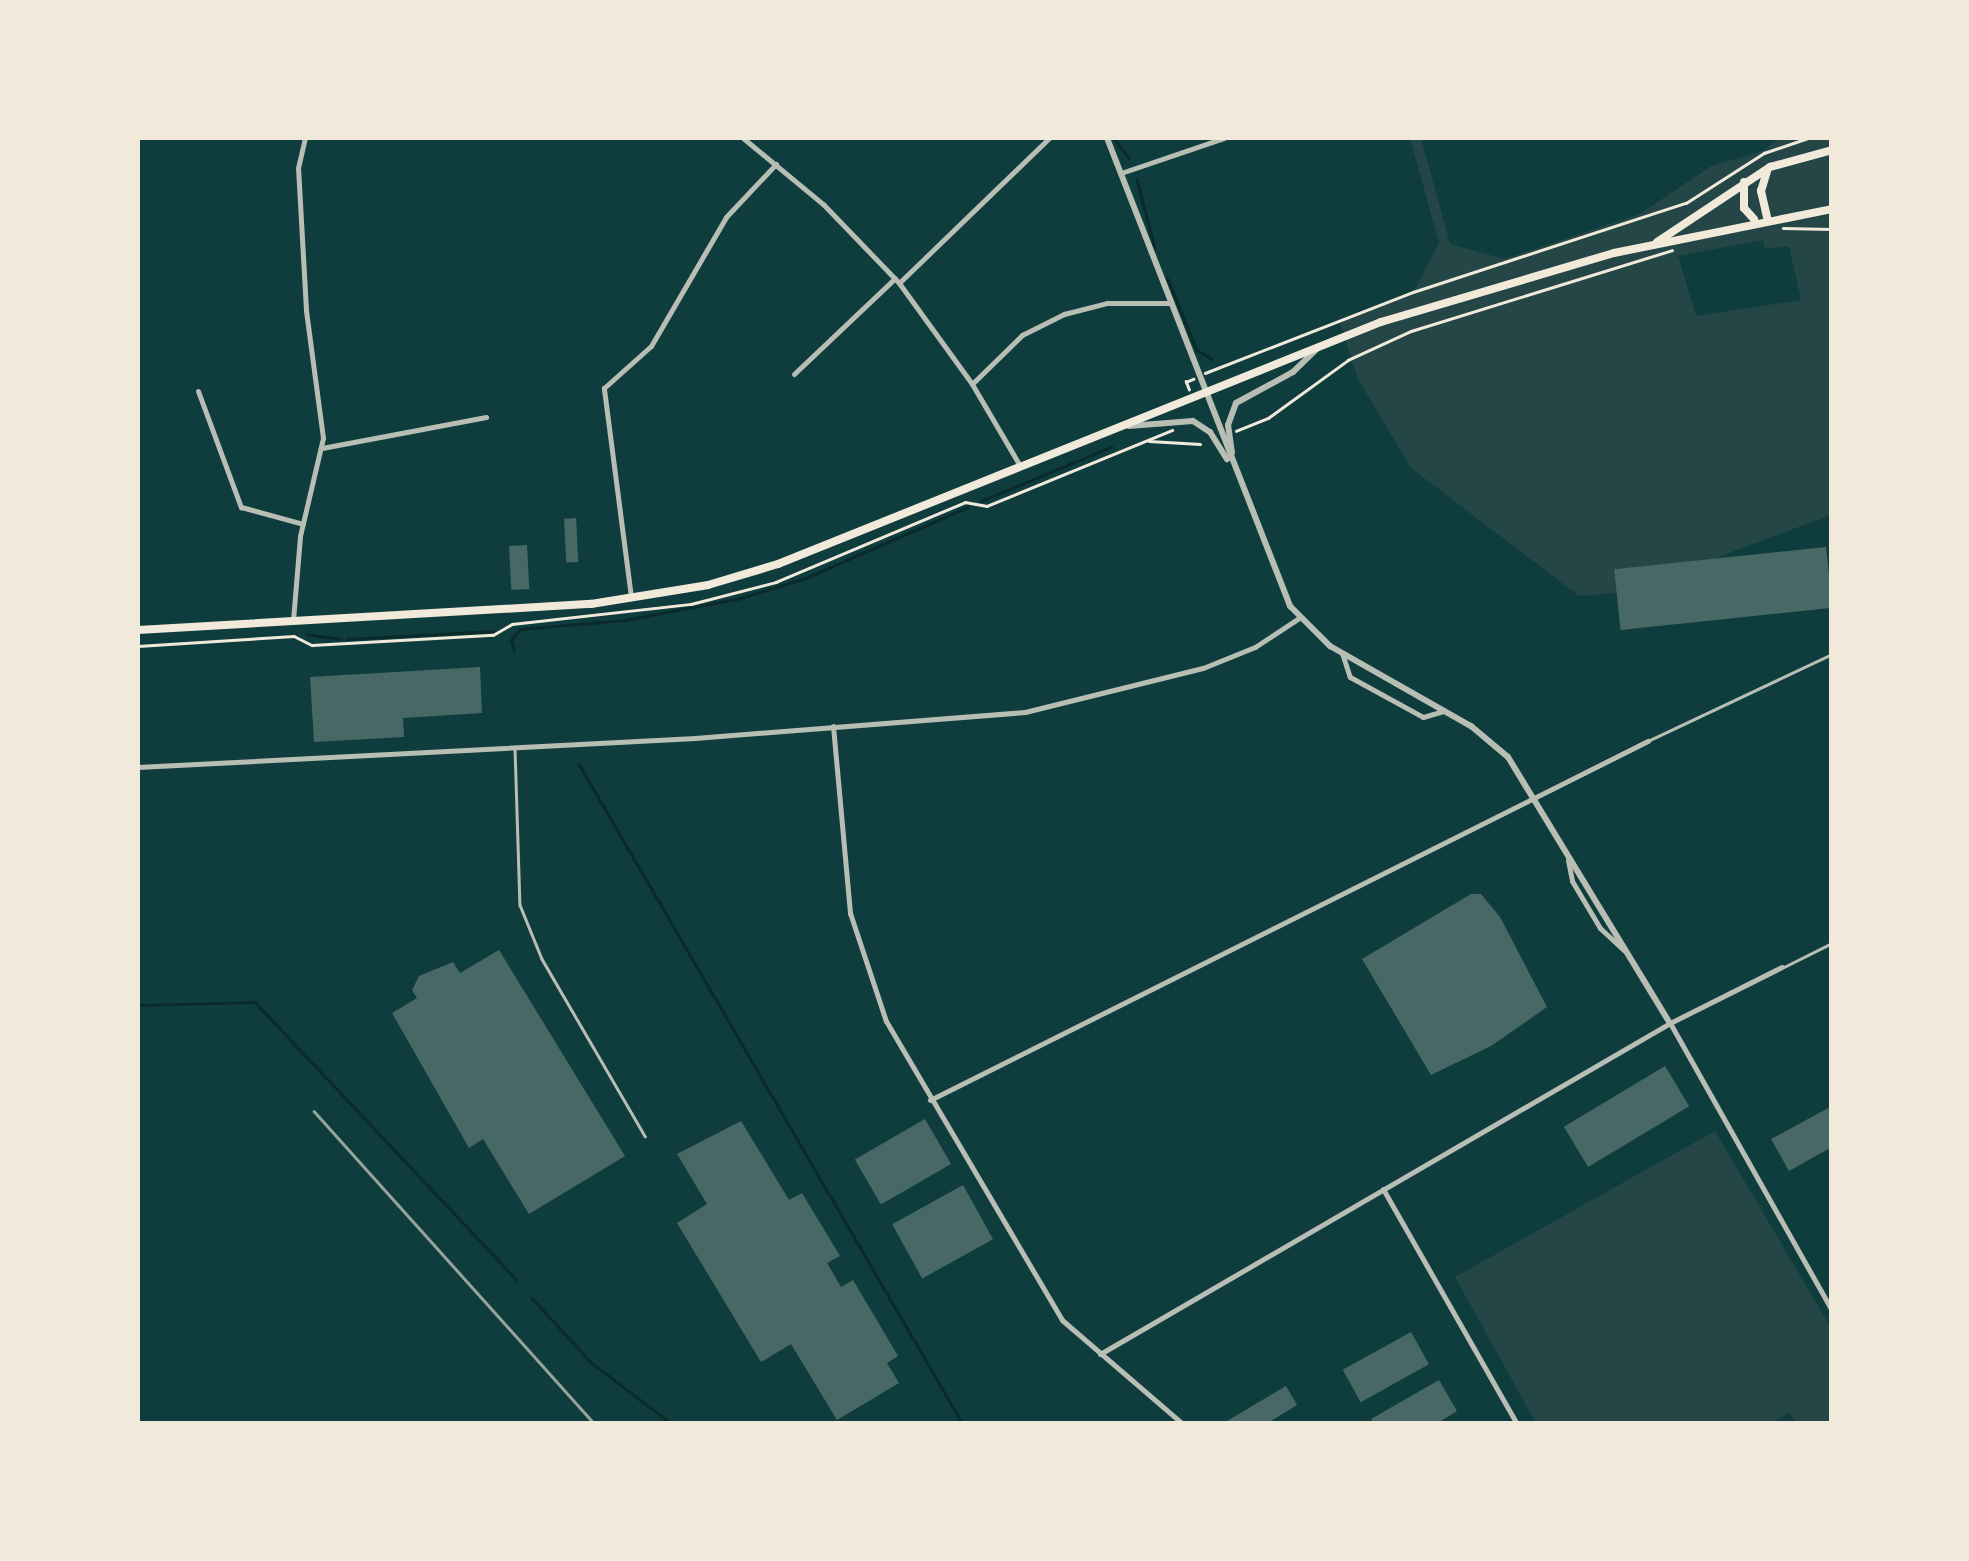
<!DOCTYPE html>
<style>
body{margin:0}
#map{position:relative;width:1969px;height:1561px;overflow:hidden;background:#0f3d3e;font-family:Cabin,sans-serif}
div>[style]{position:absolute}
.green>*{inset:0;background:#244646}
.stream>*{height:2.5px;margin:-1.25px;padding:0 1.25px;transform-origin:1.25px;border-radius:1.25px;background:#0a2a2b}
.building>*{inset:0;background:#486865;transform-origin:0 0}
.path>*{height:2.5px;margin:-1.25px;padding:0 1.25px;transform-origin:1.25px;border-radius:1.25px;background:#f1e9da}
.service>*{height:2.5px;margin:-1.25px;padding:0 1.25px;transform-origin:1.25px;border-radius:1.25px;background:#b8beb3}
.minor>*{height:5px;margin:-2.5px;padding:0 2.5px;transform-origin:2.5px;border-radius:2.5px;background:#b8beb3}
.tertiary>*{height:6px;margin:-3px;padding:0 3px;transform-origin:3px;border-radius:3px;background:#b8beb3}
.secondary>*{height:8px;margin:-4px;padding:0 4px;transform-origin:4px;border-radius:4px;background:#f1e9da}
.primary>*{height:8px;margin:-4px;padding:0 4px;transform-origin:4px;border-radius:4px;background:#f1e9da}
.rail>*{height:2.5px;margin:-1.25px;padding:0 1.25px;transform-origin:1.25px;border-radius:1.25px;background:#97a49c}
span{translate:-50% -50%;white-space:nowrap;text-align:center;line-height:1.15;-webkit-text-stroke:8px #f1e9da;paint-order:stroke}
.frame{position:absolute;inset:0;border:140px solid #f1e9da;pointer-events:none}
</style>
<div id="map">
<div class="green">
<div style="clip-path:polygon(evenodd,1410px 138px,1421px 138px,1450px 244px,1504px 259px,1640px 214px,1711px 166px,1763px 151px,1778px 138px,1831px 138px,1831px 515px,1726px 554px,1653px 590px,1579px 596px,1411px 468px,1358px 379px,1340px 323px,1414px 291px,1439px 243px,1410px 138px,1763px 240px,1765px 249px,1789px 246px,1801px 300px,1696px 316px,1678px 256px,1763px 240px)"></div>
<div style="clip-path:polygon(1715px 1131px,1831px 1328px,1831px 1423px,1796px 1423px,1789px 1413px,1770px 1424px,1536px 1423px,1455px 1277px)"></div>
</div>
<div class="stream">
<div style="left:1114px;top:138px;width:25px;rotate:53deg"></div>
<div style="left:1137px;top:179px;width:71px;rotate:75.4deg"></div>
<div style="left:1168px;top:279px;width:77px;rotate:67.8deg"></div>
<div style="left:1197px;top:350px;width:17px;rotate:31deg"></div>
<div style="left:981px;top:501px;width:141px;rotate:-22.6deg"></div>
<div style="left:306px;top:634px;width:35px;rotate:8deg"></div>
<div style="left:347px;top:639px;width:146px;rotate:-3.1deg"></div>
<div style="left:514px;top:651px;width:11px;rotate:-105deg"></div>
<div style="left:511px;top:640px;width:14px;rotate:-51deg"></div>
<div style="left:520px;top:629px;width:105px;rotate:-4.9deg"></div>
<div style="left:625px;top:620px;width:118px;rotate:-10.7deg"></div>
<div style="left:741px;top:598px;width:68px;rotate:-17.1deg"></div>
<div style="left:806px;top:578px;width:177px;rotate:-23.7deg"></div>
<div style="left:579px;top:764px;width:764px;rotate:59.81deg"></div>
<div style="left:138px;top:1005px;width:117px;rotate:-1.5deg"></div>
<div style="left:255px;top:1002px;width:381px;rotate:46.7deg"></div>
<div style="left:532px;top:1298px;width:88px;rotate:47.3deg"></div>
<div style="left:592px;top:1363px;width:101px;rotate:37.3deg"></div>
</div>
<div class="building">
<div style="left:576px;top:518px;width:44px;height:12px;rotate:87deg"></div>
<div style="left:527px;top:545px;width:44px;height:18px;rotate:87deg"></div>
<div style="left:1826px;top:547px;width:61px;height:213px;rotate:84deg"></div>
<div style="clip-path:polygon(480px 667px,482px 713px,403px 718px,404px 737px,314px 742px,310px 677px)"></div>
<div style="clip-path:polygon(1471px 894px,1481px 894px,1500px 917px,1547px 1007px,1491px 1046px,1431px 1075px,1362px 959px)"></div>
<div style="clip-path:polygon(499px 950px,625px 1156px,529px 1214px,483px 1139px,469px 1148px,392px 1013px,417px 998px,412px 990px,419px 976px,453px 962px,460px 973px)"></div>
<div style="left:1665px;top:1066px;width:47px;height:118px;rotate:59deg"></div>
<div style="clip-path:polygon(1832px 1106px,1832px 1147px,1789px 1171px,1771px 1139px)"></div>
<div style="left:925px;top:1119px;width:52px;height:81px;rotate:60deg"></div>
<div style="clip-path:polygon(741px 1121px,789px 1200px,802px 1193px,840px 1256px,827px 1263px,841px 1287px,853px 1280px,898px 1356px,887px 1363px,899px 1383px,837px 1420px,791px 1344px,761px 1362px,677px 1223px,707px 1204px,677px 1154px)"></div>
<div style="left:963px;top:1185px;width:62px;height:81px;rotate:61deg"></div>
<div style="left:1411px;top:1332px;width:37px;height:78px;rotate:61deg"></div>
<div style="clip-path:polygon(1439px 1380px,1457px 1411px,1436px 1424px,1374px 1424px,1371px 1419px)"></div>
<div style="clip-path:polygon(1286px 1386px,1297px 1405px,1266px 1424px,1222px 1424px)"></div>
</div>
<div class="path">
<div style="left:1783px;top:228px;width:49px;rotate:1.2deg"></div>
<div style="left:1205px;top:373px;width:223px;rotate:-21.3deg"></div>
<div style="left:1413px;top:292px;width:287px;rotate:-18.1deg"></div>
<div style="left:1686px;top:203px;width:93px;rotate:-32.7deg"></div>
<div style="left:1764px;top:153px;width:46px;rotate:-18.8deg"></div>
<div style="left:1189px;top:390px;width:9px;rotate:-111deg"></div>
<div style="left:1186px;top:382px;width:8px;rotate:-23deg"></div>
<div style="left:1236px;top:431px;width:35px;rotate:-22deg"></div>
<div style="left:1268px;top:418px;width:99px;rotate:-35.9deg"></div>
<div style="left:1348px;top:360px;width:69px;rotate:-24.7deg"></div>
<div style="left:1411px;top:331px;width:273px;rotate:-17.2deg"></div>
<div style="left:1149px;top:441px;width:51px;rotate:3.4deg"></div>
<div style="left:138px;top:646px;width:156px;rotate:-3.7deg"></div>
<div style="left:294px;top:636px;width:20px;rotate:27deg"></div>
<div style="left:312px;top:645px;width:181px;rotate:-3.2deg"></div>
<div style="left:493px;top:635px;width:22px;rotate:-30deg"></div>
<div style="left:512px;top:624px;width:180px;rotate:-6.4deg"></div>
<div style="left:691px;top:604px;width:88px;rotate:-14.5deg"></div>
<div style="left:776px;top:582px;width:205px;rotate:-22.9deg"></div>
<div style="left:965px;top:502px;width:22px;rotate:10deg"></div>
<div style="left:987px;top:506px;width:200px;rotate:-22.3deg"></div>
</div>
<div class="service">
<div style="left:1648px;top:741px;width:204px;rotate:-25.3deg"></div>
<div style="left:515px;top:748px;width:157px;rotate:88.2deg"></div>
<div style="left:520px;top:905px;width:58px;rotate:67.8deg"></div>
<div style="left:542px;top:959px;width:205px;rotate:59.8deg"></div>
<div style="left:1784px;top:967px;width:54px;rotate:-26.6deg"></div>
</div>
<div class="minor">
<div style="left:743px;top:138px;width:105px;rotate:39.6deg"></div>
<div style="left:824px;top:205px;width:108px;rotate:46.1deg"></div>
<div style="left:899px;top:283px;width:125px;rotate:54.1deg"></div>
<div style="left:972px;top:384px;width:93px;rotate:59.6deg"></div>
<div style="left:1121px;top:173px;width:109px;rotate:-18.8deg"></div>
<div style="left:899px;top:283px;width:209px;rotate:-44deg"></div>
<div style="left:794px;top:374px;width:139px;rotate:-43.5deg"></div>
<div style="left:972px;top:384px;width:70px;rotate:-44.4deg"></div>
<div style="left:1022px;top:335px;width:47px;rotate:-26.6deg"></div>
<div style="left:1064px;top:314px;width:44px;rotate:-14.3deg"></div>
<div style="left:1107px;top:303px;width:63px"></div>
<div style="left:198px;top:391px;width:124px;rotate:69.7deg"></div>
<div style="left:241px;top:507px;width:64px;rotate:15.3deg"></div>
<div style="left:322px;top:448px;width:167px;rotate:-10.7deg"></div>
<div style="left:631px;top:597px;width:211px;rotate:-97.4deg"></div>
<div style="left:604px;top:388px;width:63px;rotate:-41.8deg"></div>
<div style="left:651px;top:346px;width:149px;rotate:-59.8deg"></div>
<div style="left:726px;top:217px;width:73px;rotate:-46.7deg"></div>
<div style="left:293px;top:620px;width:84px;rotate:-85.2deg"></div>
<div style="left:300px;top:536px;width:101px;rotate:-76.8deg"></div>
<div style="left:323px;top:438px;width:129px;rotate:-97.6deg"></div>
<div style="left:306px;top:310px;width:142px;rotate:-93.2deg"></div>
<div style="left:298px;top:168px;width:31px;rotate:-77deg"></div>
<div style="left:1342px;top:653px;width:25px;rotate:72deg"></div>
<div style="left:1350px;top:677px;width:83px;rotate:28.7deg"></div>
<div style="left:1423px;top:717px;width:22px;rotate:-16deg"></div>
<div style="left:833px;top:726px;width:188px;rotate:84.8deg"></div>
<div style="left:850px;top:913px;width:114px;rotate:71.6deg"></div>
<div style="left:886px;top:1021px;width:347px;rotate:59.5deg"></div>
<div style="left:1062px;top:1320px;width:160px;rotate:40.7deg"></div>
<div style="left:138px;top:767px;width:558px;rotate:-2.98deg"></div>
<div style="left:695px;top:738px;width:331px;rotate:-4.5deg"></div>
<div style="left:1025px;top:712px;width:183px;rotate:-13.9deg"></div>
<div style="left:1203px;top:668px;width:56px;rotate:-22deg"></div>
<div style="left:1255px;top:647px;width:53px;rotate:-33.4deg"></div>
<div style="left:1568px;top:860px;width:21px;rotate:79deg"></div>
<div style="left:1572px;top:881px;width:55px;rotate:59.2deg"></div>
<div style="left:1600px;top:928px;width:33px;rotate:43deg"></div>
<div style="left:1670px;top:1023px;width:330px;rotate:60.6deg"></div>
<div style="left:930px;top:1100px;width:803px;rotate:-26.57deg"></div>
<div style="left:1383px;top:1189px;width:271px;rotate:60.3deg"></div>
<div style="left:1100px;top:1354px;width:659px;rotate:-30.14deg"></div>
<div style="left:1670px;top:1023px;width:125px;rotate:-26.6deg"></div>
</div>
<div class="tertiary">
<div style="left:1107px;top:138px;width:503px;rotate:68.64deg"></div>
<div style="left:1290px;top:606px;width:57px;rotate:45deg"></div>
<div style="left:1330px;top:646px;width:162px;rotate:29.6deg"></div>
<div style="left:1471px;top:726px;width:48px;rotate:40deg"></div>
<div style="left:1508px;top:757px;width:311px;rotate:58.7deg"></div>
<div style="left:1129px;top:426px;width:64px;rotate:-4.5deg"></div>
<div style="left:1193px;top:421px;width:20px;rotate:33deg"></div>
<div style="left:1210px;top:432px;width:32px;rotate:58deg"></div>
<div style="left:1232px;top:453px;width:28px;rotate:-98deg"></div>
<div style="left:1228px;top:425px;width:23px;rotate:-70deg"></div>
<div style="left:1236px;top:403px;width:65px;rotate:-28.5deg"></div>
<div style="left:1293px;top:372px;width:35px;rotate:-44deg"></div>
</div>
<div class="secondary">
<div style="left:1744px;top:182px;width:26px;rotate:90deg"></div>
<div style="left:1744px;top:208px;width:15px;rotate:48deg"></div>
<div style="left:1767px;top:217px;width:27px;rotate:-103deg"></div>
<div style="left:1761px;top:191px;width:21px;rotate:-73deg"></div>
<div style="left:1657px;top:242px;width:136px;rotate:-33.6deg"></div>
<div style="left:1770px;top:167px;width:64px;rotate:-15.3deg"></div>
</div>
<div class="primary">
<div style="left:138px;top:630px;width:454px;rotate:-3.3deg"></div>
<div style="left:591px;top:604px;width:119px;rotate:-9.2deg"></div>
<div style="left:708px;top:585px;width:73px;rotate:-16.7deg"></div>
<div style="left:778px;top:564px;width:650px;rotate:-21.87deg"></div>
<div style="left:1381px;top:322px;width:243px;rotate:-16.5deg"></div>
<div style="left:1614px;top:253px;width:222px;rotate:-11.4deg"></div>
</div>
<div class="rail">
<div style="left:314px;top:1111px;width:421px;rotate:48.1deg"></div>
</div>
<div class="frame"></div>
</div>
